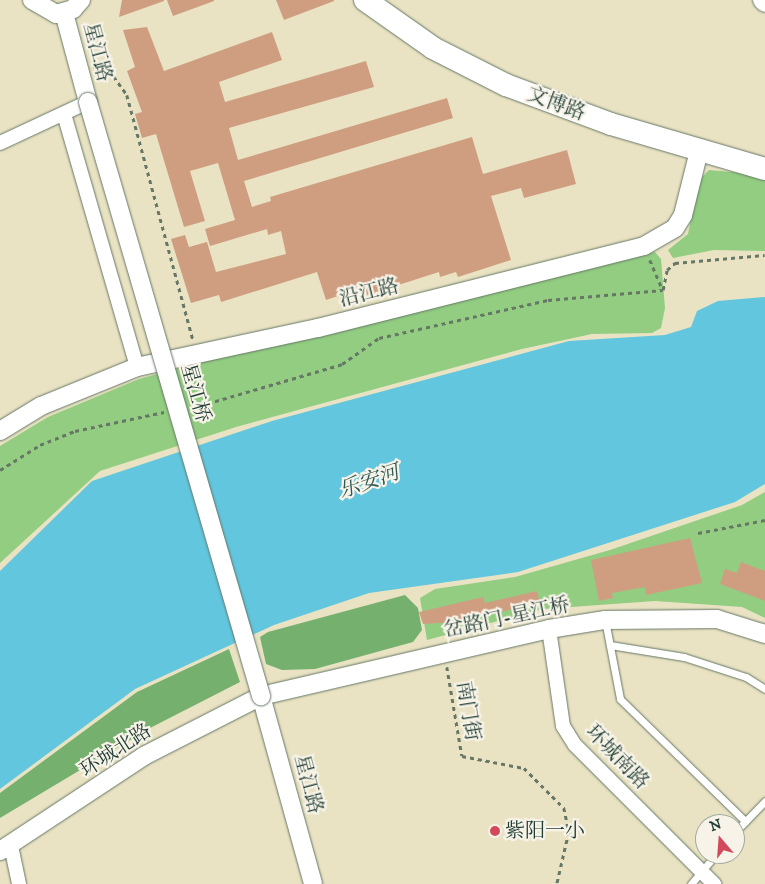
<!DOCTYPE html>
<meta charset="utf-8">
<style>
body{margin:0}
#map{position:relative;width:765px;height:884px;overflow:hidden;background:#e9e3c3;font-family:"IM FELL DW Pica","Noto Serif SC",serif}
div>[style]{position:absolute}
.green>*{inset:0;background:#92cd81}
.forest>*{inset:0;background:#75b06f}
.water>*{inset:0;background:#61c6de}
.building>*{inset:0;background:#cf9e81}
.path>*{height:2.5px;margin-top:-1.25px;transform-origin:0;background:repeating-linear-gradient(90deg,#676 0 4px,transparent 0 8px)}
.roads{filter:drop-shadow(0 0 1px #676) drop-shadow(0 0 1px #676)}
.service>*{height:7px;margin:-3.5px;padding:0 3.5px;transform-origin:3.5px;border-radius:3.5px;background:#fff}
.minor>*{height:14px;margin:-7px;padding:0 7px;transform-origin:7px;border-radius:7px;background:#fff}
.tertiary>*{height:18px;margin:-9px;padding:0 9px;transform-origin:9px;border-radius:9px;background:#fff}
.primary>*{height:22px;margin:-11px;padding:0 11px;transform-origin:11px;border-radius:11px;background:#fff}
.bridges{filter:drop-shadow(0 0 1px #676) drop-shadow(0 0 1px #676)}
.tertiary-bridge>*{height:18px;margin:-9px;padding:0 9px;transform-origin:9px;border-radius:9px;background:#fff}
.dots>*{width:14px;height:14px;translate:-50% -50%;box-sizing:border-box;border:2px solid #f7f3e8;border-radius:50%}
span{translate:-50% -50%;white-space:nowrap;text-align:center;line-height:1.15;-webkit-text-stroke:4.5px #f7f3e8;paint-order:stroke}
.street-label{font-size:20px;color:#1f3d34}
.poi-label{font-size:20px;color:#1f3d34}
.left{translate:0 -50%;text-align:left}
.water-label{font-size:21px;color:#2c5856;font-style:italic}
.north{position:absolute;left:695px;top:814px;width:50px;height:50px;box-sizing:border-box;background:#f7f3e8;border:1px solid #a1aaa0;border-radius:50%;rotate:342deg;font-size:14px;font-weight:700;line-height:20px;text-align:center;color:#1f3d34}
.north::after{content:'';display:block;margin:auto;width:18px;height:22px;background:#d1495b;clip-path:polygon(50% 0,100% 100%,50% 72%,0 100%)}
</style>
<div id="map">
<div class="green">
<div style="clip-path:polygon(709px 170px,765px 175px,765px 251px,714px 250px,673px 258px,668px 250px,688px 234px,698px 181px)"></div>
<div style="clip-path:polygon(655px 252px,661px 259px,665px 308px,661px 328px,652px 333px,592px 334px,522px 349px,236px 427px,100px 471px,0 563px,0 446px,48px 417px,139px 379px,183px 367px)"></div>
<div style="clip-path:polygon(765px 492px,765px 618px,742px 607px,655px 601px,543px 609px,427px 640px,420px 598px,435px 589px,515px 577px,610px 550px,742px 505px)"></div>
</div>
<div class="forest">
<div style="clip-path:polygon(405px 595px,418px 608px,422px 630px,413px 642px,315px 669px,282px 670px,266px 664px,260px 637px,268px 632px)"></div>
<div style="clip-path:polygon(229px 649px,240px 682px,152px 727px,0 818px,0 793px,137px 692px)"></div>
</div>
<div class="water">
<div style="clip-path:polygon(765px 297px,765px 484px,735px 502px,518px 572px,369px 593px,274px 625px,135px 689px,0 789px,0 571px,92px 481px,272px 421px,569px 341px,665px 335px,691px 327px,697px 311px,718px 301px)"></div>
</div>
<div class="building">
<div style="clip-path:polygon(122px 0,164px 0,164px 1px,119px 17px)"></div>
<div style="clip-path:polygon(167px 0,214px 0,214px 1px,173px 16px)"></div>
<div style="clip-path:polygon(276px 0,334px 0,334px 1px,284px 20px)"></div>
<div style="clip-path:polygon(147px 27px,164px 71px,272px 32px,282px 60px,219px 82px,225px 102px,366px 61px,374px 87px,229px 128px,238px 160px,447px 98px,453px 118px,244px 181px,252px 207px,271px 201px,270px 197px,472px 137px,483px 174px,567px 150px,576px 184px,524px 198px,521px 188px,491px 196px,511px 260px,458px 277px,456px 272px,440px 277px,439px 272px,367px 295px,365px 287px,326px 300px,317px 272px,221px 302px,219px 295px,191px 303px,171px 239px,185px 235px,189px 247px,207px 242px,216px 272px,286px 254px,281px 231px,268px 235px,267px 229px,210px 246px,205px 229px,235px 220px,218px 163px,190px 171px,205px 221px,184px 227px,156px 134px,142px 138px,135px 114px,142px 112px,127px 71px,135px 67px,123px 30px)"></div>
<div style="clip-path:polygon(690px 538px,702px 583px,646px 595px,645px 587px,612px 593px,613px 598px,599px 601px,591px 560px)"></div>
<div style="clip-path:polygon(741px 562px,765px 571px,765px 601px,720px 584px,725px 569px,737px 573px)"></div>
<div style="clip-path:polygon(537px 591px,540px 603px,456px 622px,423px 624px,419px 612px,483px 597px,485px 603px)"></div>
</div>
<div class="path">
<div style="left:93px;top:66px;width:16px;rotate:14deg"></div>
<div style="left:109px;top:70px;width:31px;rotate:54deg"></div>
<div style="left:127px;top:95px;width:253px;rotate:74.9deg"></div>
<div style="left:650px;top:260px;width:33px;rotate:67deg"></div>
<div style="left:663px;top:290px;width:20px;rotate:-79deg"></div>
<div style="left:667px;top:270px;width:11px;rotate:-41deg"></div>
<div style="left:675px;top:263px;width:90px;rotate:-5.1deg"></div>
<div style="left:192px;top:408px;width:156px;rotate:-16.3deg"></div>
<div style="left:342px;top:364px;width:45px;rotate:-35.1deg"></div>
<div style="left:379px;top:338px;width:173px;rotate:-12.7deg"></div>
<div style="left:548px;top:300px;width:115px;rotate:-5deg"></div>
<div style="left:0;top:470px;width:47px;rotate:-32deg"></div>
<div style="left:40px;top:445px;width:38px;rotate:-22deg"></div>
<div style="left:75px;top:431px;width:91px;rotate:-12.1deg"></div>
<div style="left:698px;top:533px;width:68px;rotate:-11deg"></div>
<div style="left:447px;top:667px;width:90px;rotate:80.4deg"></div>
<div style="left:462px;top:756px;width:63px;rotate:11deg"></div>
<div style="left:524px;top:768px;width:57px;rotate:45deg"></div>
<div style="left:564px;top:808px;width:25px;rotate:78deg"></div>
<div style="left:569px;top:832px;width:53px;rotate:103deg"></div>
</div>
<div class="roads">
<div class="service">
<div style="left:605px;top:620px;width:80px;rotate:79.2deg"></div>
<div style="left:620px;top:699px;width:175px;rotate:44.3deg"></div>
<div style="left:610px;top:645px;width:75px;rotate:9.2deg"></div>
<div style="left:684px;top:657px;width:65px;rotate:17.9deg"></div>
<div style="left:746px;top:677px;width:22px;rotate:32deg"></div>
<div style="left:735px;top:832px;width:43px;rotate:-45.9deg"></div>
<div style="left:691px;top:884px;width:39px;rotate:-50deg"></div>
</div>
<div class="minor">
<div style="left:64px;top:114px;width:263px;rotate:73.9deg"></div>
<div style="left:0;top:143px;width:97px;rotate:-25deg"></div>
<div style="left:549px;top:629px;width:98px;rotate:81.8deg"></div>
<div style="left:563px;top:726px;width:22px;rotate:58deg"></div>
<div style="left:575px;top:745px;width:197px;rotate:45deg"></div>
<div style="left:11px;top:846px;width:39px;rotate:78deg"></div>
</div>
<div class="tertiary">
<div style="left:32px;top:0;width:28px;rotate:30deg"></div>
<div style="left:56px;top:14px;width:18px;rotate:-16deg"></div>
<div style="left:73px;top:9px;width:12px;rotate:-48deg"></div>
<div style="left:762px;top:0;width:4px;rotate:45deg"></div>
<div style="left:64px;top:13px;width:92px;rotate:74.9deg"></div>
<div style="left:0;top:431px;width:48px;rotate:-31.4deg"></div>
<div style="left:41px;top:406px;width:104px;rotate:-22.1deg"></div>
<div style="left:137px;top:367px;width:185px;rotate:-12.2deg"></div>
<div style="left:318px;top:328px;width:336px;rotate:-14.1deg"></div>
<div style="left:644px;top:246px;width:36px;rotate:-30deg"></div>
<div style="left:675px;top:228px;width:15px;rotate:-58deg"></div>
<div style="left:683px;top:215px;width:66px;rotate:-76deg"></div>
<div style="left:261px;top:696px;width:195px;rotate:74.5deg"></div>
<div style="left:0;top:851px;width:173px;rotate:-33.4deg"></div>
<div style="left:144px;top:756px;width:131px;rotate:-27.1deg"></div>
<div style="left:261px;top:696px;width:296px;rotate:-13.1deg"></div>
<div style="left:549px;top:629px;width:57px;rotate:-9.1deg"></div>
<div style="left:605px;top:620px;width:112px;rotate:-0.5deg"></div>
<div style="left:717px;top:619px;width:50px;rotate:17.4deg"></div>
</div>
<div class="primary">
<div style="left:365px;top:0;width:83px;rotate:35.2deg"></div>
<div style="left:433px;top:48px;width:82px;rotate:26.9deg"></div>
<div style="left:506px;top:85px;width:112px;rotate:20.4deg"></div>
<div style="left:611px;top:124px;width:160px;rotate:16.3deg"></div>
</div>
</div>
<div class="bridges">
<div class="tertiary-bridge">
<div style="left:88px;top:102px;width:619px;rotate:73.76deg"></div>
</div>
</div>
<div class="dots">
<div style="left:495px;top:831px;background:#d1495b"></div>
</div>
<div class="street-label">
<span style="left:97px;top:52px;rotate:75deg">星江路</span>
<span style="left:556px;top:104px;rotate:20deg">文博路</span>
<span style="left:369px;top:293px;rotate:-14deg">沿江路</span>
<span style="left:195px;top:393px;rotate:74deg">星江桥</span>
<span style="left:507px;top:618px;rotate:-12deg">岔路门-星江桥</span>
<span style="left:468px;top:711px;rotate:81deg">南门街</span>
<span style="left:116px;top:751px;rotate:-33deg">环城北路</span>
<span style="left:617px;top:757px;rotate:46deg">环城南路</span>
<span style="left:308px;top:784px;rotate:75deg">星江路</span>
</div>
<div class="poi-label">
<span class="left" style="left:505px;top:831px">紫阳一小</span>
</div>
<div class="water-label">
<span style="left:369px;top:482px;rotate:-19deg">乐安河</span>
</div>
<div class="north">N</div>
</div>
